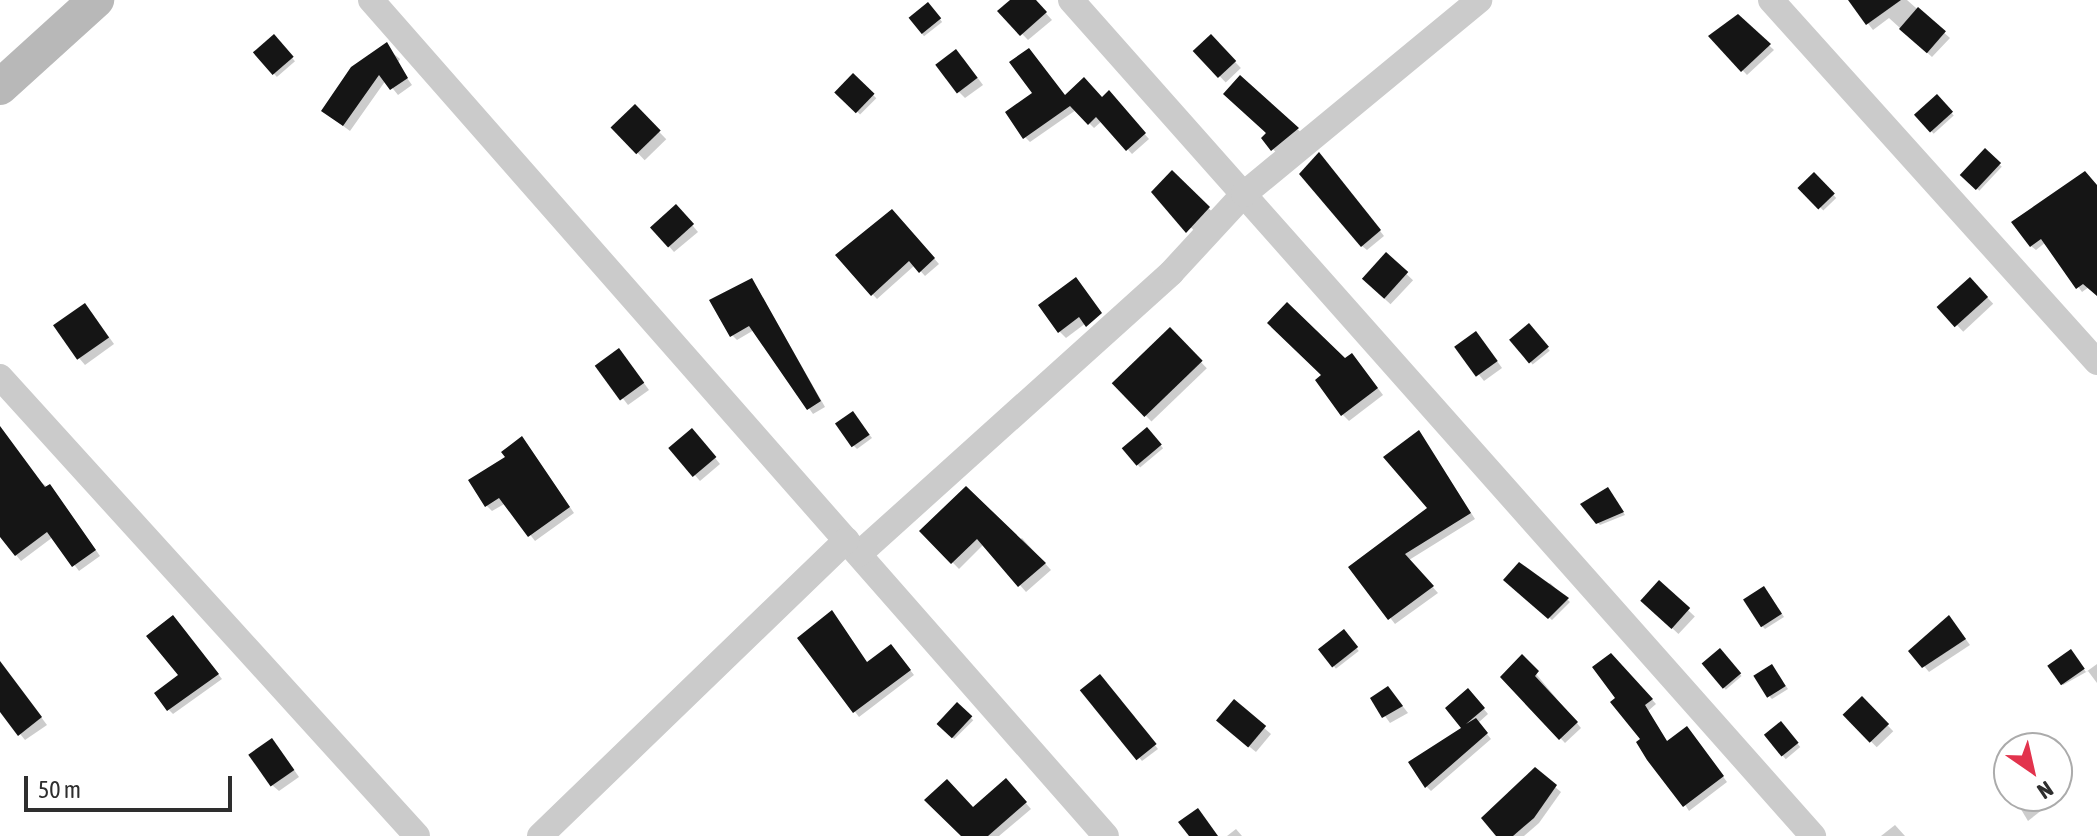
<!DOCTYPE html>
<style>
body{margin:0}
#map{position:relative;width:2097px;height:836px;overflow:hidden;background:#fff;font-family:"Asap Condensed",sans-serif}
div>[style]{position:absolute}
.shadow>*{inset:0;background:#0003;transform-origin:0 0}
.building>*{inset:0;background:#151515;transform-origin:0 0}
.minor>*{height:26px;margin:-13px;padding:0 13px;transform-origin:13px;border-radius:13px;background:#cbcbcb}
.secondary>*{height:36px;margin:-18px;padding:0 18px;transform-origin:18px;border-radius:18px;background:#b8b8b8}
span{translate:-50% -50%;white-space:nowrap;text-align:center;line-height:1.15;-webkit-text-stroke:8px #fff;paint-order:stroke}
.north{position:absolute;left:1993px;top:732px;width:80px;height:80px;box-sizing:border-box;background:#fff;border:2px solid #ababab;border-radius:50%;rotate:146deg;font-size:22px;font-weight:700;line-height:32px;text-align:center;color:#2e2e2e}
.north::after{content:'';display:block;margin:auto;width:28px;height:36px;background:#e2334d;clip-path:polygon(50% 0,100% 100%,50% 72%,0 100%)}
.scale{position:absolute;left:24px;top:776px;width:208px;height:36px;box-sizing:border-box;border:4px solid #2e2e2e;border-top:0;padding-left:10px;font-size:24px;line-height:28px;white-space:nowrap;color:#2e2e2e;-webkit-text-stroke:6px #fff;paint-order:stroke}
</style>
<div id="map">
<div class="shadow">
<div style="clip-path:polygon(1013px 0,1034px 0,1052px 20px,1028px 40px,1000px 11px)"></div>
<div style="clip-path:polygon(1850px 0,1907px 0,1950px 38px,1932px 57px,1889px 18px,1873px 30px)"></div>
<div style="left:928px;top:4px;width:23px;height:23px;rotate:52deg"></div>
<div style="clip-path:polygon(1738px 17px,1774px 50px,1747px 75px,1711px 37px)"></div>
<div style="left:274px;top:37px;width:32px;height:24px;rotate:49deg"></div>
<div style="left:1211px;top:37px;width:43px;height:21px;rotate:46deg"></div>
<div style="clip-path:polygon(384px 46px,400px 59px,397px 64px,412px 85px,398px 95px,386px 80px,350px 131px,323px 111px)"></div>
<div style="clip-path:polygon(962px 57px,983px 85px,965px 98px,959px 92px)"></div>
<div style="left:853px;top:75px;width:33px;height:23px;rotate:45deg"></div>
<div style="clip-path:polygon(1240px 78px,1304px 135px,1279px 156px,1273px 149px)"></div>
<div style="clip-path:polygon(1065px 97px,1113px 98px,1149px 139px,1132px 154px,1102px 121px,1094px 128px,1076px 110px,1030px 142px,1025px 137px)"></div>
<div style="left:1937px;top:97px;width:25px;height:27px;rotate:48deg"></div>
<div style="left:635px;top:107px;width:45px;height:30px;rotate:46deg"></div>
<div style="left:1985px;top:151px;width:23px;height:33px;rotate:43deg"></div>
<div style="clip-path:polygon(1324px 160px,1384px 236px,1367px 250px,1362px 246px)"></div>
<div style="left:1172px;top:173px;width:59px;height:26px;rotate:44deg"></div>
<div style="left:1814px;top:175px;width:32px;height:18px;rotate:46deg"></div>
<div style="clip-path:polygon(2097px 191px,2096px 282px,2082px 292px,2046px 242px,2036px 250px,2031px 246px)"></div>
<div style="clip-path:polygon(682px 213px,698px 232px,674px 252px,652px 227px)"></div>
<div style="clip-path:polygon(897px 216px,939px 264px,925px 276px,915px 265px,877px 299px,837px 256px)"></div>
<div style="left:1386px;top:255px;width:37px;height:33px;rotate:43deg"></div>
<div style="left:1970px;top:279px;width:34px;height:41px;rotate:47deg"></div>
<div style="clip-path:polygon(1076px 280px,1086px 323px,1066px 338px,1059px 331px)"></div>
<div style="clip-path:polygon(756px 286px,825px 407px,813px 414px,754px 330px,737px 340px,732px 335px)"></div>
<div style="clip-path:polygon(91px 312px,114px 344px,85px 365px,79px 358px)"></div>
<div style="left:1529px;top:325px;width:33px;height:22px;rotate:51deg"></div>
<div style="left:1170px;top:330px;width:53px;height:77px;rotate:46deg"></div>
<div style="clip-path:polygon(1482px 340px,1502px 368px,1484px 381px,1457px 347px)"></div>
<div style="clip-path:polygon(625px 357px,649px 390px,628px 405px,598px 366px)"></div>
<div style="clip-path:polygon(1345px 360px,1358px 362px,1383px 395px,1349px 421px,1342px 414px)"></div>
<div style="clip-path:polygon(855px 416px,872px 438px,857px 449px,854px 446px)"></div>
<div style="left:1147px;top:429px;width:25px;height:30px;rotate:50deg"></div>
<div style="clip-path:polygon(1419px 432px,1475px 519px,1409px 560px,1438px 593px,1395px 624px,1351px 567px,1430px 509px)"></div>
<div style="clip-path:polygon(698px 437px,720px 464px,700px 481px,671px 448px)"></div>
<div style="clip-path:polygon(527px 444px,574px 513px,535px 541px,506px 503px,492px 511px,486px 505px)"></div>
<div style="clip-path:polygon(0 454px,55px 492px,100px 556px,79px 571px,53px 537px,21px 561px,16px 555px,0 533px)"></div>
<div style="clip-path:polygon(1610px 492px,1625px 515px,1600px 525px,1597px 522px)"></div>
<div style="clip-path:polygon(922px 531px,1017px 542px,1022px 538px,1051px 570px,1026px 592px,984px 544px,959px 569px)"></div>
<div style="clip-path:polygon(1506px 580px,1545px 588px,1550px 583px,1570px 602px,1552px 620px)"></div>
<div style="left:1659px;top:583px;width:49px;height:24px;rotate:43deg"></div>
<div style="clip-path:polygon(1767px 591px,1784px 617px,1765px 629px,1762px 626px)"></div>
<div style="clip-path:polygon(177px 622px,222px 679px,173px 714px,169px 710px,181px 675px)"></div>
<div style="clip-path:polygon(1954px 623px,1970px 645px,1929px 672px,1924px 666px)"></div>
<div style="left:1344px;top:632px;width:24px;height:29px;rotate:52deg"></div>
<div style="clip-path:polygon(799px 638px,868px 664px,896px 652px,914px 675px,859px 717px)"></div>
<div style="left:1720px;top:651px;width:33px;height:21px;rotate:49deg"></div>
<div style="clip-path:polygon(2073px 654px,2086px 672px,2097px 664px,2097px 683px,2088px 671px,2063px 685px,2050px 667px)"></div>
<div style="clip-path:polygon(1611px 655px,1656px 704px,1648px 711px,1668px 743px,1692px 734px,1727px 782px,1689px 811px,1618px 698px)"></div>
<div style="clip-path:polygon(1522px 657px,1581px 728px,1565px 743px,1503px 677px)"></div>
<div style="clip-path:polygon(1774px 669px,1788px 689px,1772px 699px,1770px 697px)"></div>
<div style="clip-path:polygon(0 676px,12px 678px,47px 725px,25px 740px,0 709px)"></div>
<div style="clip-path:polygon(1104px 681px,1158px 749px,1142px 761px,1082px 690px)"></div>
<div style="clip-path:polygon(1394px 695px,1408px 713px,1390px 723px,1372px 698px)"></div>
<div style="clip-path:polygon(1472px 695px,1488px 714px,1478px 723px,1491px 739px,1431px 791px,1426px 786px,1464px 728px)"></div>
<div style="left:1862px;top:699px;width:45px;height:23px;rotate:46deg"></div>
<div style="clip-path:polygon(1234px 702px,1271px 734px,1256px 752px,1225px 727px)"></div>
<div style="left:957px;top:704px;width:23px;height:27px;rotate:45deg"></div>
<div style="left:1781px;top:724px;width:30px;height:19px;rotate:50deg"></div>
<div style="clip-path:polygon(278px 747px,299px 777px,279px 791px,272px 785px)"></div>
<div style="clip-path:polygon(1011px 786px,1031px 809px,999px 836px,962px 836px,973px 809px)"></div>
<div style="clip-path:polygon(1555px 787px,1561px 792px,1539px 823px,1524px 836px,1499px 836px)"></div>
<div style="clip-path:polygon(2013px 796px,2039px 796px,2047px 806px,2028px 821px)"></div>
<div style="clip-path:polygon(1895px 825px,1905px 836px,1881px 836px)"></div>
<div style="clip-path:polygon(1236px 829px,1242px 836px,1227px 836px)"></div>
</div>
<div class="building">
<div style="clip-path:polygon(1010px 0,1036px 0,1047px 12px,1020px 36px,997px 11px)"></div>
<div style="clip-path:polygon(1848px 0,1901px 0,1866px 25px)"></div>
<div style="left:928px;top:2px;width:21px;height:25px;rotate:51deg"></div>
<div style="left:1918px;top:7px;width:37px;height:29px;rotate:41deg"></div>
<div style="clip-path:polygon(1738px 14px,1771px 44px,1741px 72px,1708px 36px)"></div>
<div style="left:274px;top:34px;width:30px;height:28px;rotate:49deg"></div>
<div style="left:1211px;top:34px;width:37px;height:25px;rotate:47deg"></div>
<div style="clip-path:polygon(387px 42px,408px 78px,390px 90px,379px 75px,343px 126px,321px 111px,351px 67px)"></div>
<div style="clip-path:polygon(1029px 48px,1065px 95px,1084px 77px,1102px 97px,1109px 90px,1146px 133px,1126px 151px,1096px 117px,1088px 125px,1070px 106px,1023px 139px,1005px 112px,1032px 93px,1009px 62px)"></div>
<div style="left:956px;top:49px;width:36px;height:26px;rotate:53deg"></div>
<div style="left:853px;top:73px;width:30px;height:27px;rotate:44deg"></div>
<div style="clip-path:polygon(1240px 75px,1299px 128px,1271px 151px,1261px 138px,1266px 133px,1223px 94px)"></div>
<div style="left:1937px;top:94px;width:24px;height:31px;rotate:48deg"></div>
<div style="left:635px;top:104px;width:37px;height:34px;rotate:46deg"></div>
<div style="left:1985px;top:148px;width:22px;height:37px;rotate:43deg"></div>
<div style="clip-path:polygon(1319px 152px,1381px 230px,1361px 247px,1299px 174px)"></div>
<div style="clip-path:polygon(1172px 170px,1210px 207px,1186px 233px,1151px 192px)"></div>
<div style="clip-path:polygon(2085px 171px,2097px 185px,2097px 296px,2083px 284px,2076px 289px,2041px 239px,2030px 247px,2011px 222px)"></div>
<div style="left:1814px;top:172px;width:30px;height:23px;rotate:46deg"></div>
<div style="left:676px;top:204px;width:27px;height:35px;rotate:48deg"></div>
<div style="clip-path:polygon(892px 209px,935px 258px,919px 273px,909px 261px,871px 296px,835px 255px)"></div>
<div style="left:1386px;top:252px;width:30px;height:36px;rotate:42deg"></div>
<div style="clip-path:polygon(1076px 277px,1102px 313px,1086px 327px,1079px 317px,1058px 333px,1038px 305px)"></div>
<div style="left:1970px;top:277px;width:27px;height:45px;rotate:48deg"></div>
<div style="clip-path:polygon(752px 278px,821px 401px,807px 410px,749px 326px,730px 337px,709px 300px)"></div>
<div style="clip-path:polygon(1287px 302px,1345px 358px,1352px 353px,1378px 388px,1341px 416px,1315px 380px,1321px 375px,1267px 323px)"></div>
<div style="left:85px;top:303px;width:42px;height:39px;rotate:55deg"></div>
<div style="left:1529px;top:323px;width:31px;height:26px;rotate:50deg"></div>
<div style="left:1170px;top:327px;width:47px;height:81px;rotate:46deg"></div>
<div style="left:1476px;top:331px;width:37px;height:27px;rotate:54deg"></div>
<div style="left:619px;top:348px;width:43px;height:30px;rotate:54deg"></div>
<div style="left:853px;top:411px;width:29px;height:22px;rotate:55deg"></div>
<div style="clip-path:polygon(0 426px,45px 487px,50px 484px,96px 550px,72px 567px,47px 532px,15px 556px,0 537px)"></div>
<div style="left:1147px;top:427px;width:23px;height:33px;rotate:50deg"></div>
<div style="left:692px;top:428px;width:38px;height:31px;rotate:50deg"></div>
<div style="clip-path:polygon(1419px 430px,1471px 513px,1405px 554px,1434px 586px,1388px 620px,1348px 567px,1427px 508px,1383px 457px)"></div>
<div style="clip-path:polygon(522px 436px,570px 507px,528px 537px,499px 498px,485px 507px,468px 480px,505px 457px,501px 452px)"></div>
<div style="clip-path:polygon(966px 486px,1046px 563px,1018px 587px,977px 539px,951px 564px,919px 531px)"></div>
<div style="clip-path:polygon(1608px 487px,1624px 512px,1596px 524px,1580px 504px)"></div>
<div style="clip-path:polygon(1519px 562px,1569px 598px,1548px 619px,1503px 580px)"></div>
<div style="left:1659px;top:580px;width:42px;height:28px;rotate:42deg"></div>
<div style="left:1764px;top:586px;width:33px;height:25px;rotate:57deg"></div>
<div style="clip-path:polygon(832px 610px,867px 662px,891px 644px,911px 670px,853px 713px,797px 638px)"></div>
<div style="clip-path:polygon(173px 615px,219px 674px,167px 711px,154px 693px,178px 675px,146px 636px)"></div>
<div style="clip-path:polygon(1949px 615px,1966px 639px,1922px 668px,1908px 651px)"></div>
<div style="left:1344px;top:629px;width:23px;height:33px;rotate:52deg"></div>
<div style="left:1720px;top:648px;width:33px;height:24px;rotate:50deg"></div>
<div style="left:2071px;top:649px;width:24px;height:29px;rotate:55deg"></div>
<div style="clip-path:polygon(1611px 653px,1653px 699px,1645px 705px,1667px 741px,1687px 726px,1724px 776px,1683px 807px,1647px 760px,1636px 742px,1640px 739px,1610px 702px,1615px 698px,1592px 667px)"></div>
<div style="clip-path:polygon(1522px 654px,1539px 671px,1535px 676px,1578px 722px,1559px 740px,1500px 677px)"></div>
<div style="clip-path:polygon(0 661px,42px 717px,18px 736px,0 712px)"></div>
<div style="left:1772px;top:664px;width:26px;height:22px;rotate:58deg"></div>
<div style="left:1100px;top:674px;width:90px;height:26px;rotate:51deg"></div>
<div style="clip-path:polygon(1388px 686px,1403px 706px,1382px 718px,1370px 698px)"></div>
<div style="clip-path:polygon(1468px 688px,1485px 708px,1466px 724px,1476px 718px,1488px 733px,1425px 788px,1408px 762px,1461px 728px,1445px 708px)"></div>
<div style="left:1862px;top:696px;width:39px;height:27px;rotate:46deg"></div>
<div style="left:1234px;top:699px;width:42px;height:28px;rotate:40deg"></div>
<div style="left:957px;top:702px;width:21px;height:30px;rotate:43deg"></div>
<div style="left:1781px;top:721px;width:28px;height:22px;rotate:51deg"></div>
<div style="left:272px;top:738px;width:39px;height:29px;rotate:55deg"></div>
<div style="clip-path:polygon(1535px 767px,1557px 785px,1534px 818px,1513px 836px,1496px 836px,1481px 818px)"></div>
<div style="clip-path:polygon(1006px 778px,1027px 802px,988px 836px,961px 836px,924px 800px,947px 779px,973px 807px)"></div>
<div style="clip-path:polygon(1198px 808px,1218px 836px,1189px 836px,1178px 822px)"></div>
</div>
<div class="minor">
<div style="left:371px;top:0;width:1113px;rotate:48.68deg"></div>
<div style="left:1071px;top:0;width:1118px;rotate:48.41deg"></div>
<div style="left:1771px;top:0;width:487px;rotate:48deg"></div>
<div style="left:0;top:377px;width:620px;rotate:47.74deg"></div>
<div style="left:859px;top:554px;width:420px;rotate:-42deg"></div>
<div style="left:1171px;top:273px;width:108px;rotate:-47.3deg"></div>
<div style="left:1244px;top:194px;width:305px;rotate:-39.5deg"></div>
<div style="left:540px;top:836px;width:426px;rotate:-44deg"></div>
</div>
<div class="secondary">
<div style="left:0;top:87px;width:130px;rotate:-42.2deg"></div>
</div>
<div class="north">N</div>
<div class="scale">50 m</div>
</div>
